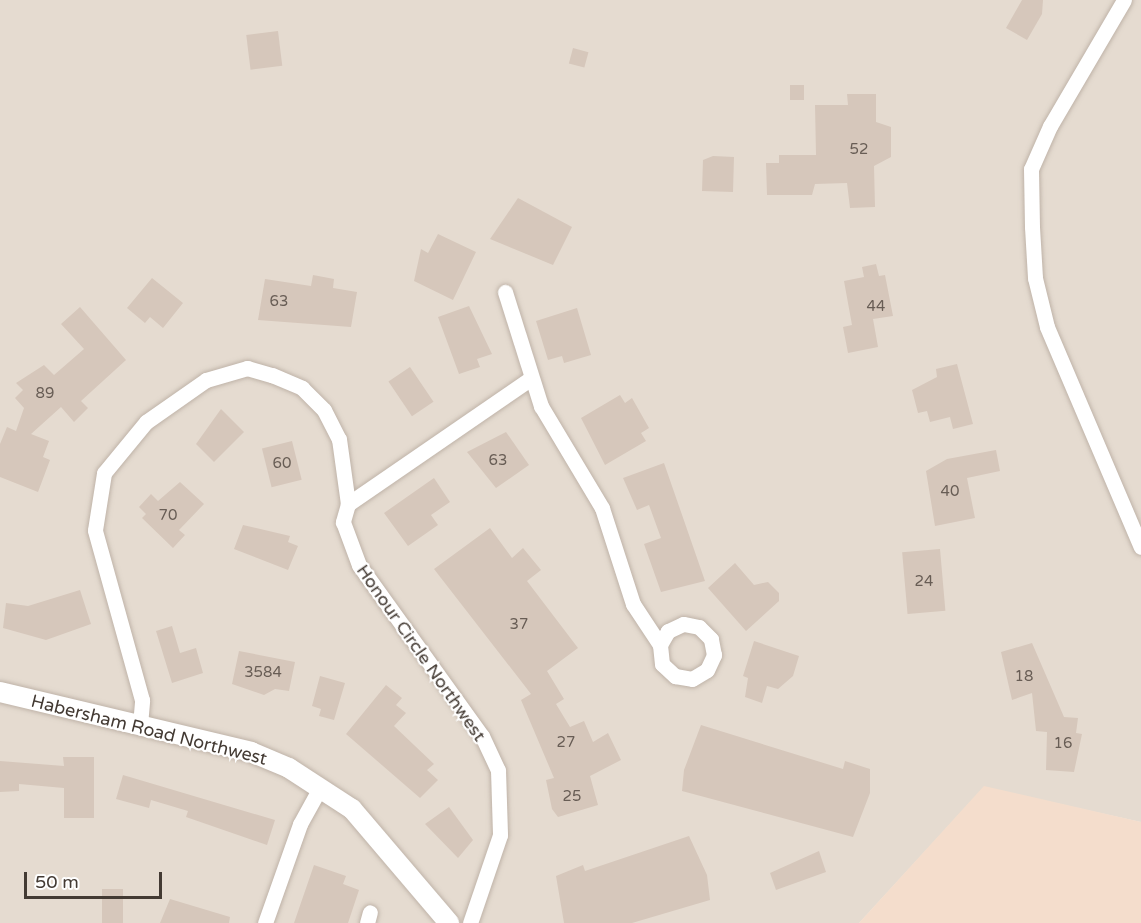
<!DOCTYPE html>
<style>
body{margin:0}
#map{position:relative;width:1141px;height:923px;overflow:hidden;background:#f1eae2;font-family:"Varela Round",sans-serif}
div>[style]{position:absolute}
.residential>*{inset:0;background:#e5dbd0}
.commercial>*{inset:0;background:#f4ddcc}
.building>*{inset:0;background:#d6c7bb;transform-origin:0 0}
.roads{filter:drop-shadow(0 0 2px #bfb3a8) drop-shadow(0 0 2px #bfb3a8)}
.minor>*{height:15px;margin:-7.5px;padding:0 7.5px;transform-origin:7.5px;border-radius:7.5px;background:#fff}
.tertiary>*{height:20px;margin:-10px;padding:0 10px;transform-origin:10px;border-radius:10px;background:#fff}
span{translate:-50% -50%;white-space:nowrap;text-align:center;line-height:1.15;-webkit-text-stroke:4.5px #fff;paint-order:stroke}
.number-label{font-size:15px;color:#685d55}
.number-label span{-webkit-text-stroke-width:0}
.street-label{font-size:18px;color:#433a33}
.scale{position:absolute;left:24px;top:872px;width:138px;height:27px;box-sizing:border-box;border:3px solid #433a33;border-top:0;padding-left:8px;font-size:18px;line-height:21px;white-space:nowrap;color:#433a33;-webkit-text-stroke:4px #fff;paint-order:stroke}
</style>
<div id="map">
<div class="residential">
<div style="clip-path:polygon(0 0,1141px 0,1141px 822px,984px 787px,859px 923px,0 923px)"></div>
</div>
<div class="commercial">
<div style="clip-path:polygon(984px 786px,1141px 822px,1141px 923px,859px 923px)"></div>
</div>
<div class="building">
<div style="clip-path:polygon(1022px 0,1043px 0,1042px 14px,1027px 40px,1006px 28px)"></div>
<div style="left:278px;top:31px;width:35px;height:32px;rotate:83deg"></div>
<div style="left:573px;top:48px;width:16px;height:16px;rotate:15deg"></div>
<div style="left:790px;top:85px;width:14px;height:15px"></div>
<div style="clip-path:polygon(847px 94px,876px 94px,876px 122px,891px 127px,891px 157px,874px 166px,875px 207px,850px 208px,847px 183px,815px 184px,812px 195px,767px 195px,766px 163px,779px 163px,779px 155px,816px 155px,815px 105px,848px 105px)"></div>
<div style="clip-path:polygon(713px 156px,734px 157px,733px 192px,702px 191px,703px 160px)"></div>
<div style="clip-path:polygon(518px 198px,572px 227px,553px 265px,490px 239px)"></div>
<div style="clip-path:polygon(438px 234px,476px 252px,453px 300px,414px 281px,421px 249px,428px 253px)"></div>
<div style="clip-path:polygon(876px 264px,879px 276px,885px 275px,893px 316px,873px 319px,878px 347px,848px 353px,843px 327px,852px 325px,844px 281px,864px 277px,862px 267px)"></div>
<div style="clip-path:polygon(313px 275px,334px 279px,333px 288px,357px 292px,351px 327px,258px 320px,265px 279px,311px 286px)"></div>
<div style="clip-path:polygon(152px 278px,183px 303px,163px 328px,150px 317px,145px 323px,127px 308px)"></div>
<div style="clip-path:polygon(469px 306px,492px 354px,477px 359px,480px 367px,459px 374px,438px 317px)"></div>
<div style="clip-path:polygon(80px 307px,126px 360px,81px 401px,88px 408px,74px 422px,61px 407px,31px 434px,49px 441px,43px 457px,50px 460px,38px 492px,0 477px,0 444px,7px 427px,16px 431px,24px 408px,15px 398px,23px 390px,16px 383px,44px 365px,54px 375px,84px 349px,61px 324px)"></div>
<div style="clip-path:polygon(577px 308px,591px 355px,564px 363px,562px 356px,548px 360px,536px 321px)"></div>
<div style="clip-path:polygon(957px 364px,973px 424px,953px 429px,950px 417px,930px 422px,927px 411px,918px 413px,912px 390px,937px 377px,936px 369px)"></div>
<div style="left:410px;top:367px;width:42px;height:26px;rotate:56deg"></div>
<div style="clip-path:polygon(620px 395px,625px 403px,632px 398px,649px 428px,641px 433px,646px 441px,605px 465px,581px 418px)"></div>
<div style="clip-path:polygon(221px 409px,244px 432px,214px 462px,196px 444px)"></div>
<div style="clip-path:polygon(506px 432px,529px 465px,496px 488px,467px 452px)"></div>
<div style="left:292px;top:441px;width:40px;height:31px;rotate:76deg"></div>
<div style="clip-path:polygon(996px 450px,1000px 471px,967px 478px,975px 518px,935px 526px,926px 471px,947px 459px)"></div>
<div style="clip-path:polygon(664px 463px,705px 581px,661px 592px,644px 544px,661px 538px,649px 505px,637px 510px,623px 478px)"></div>
<div style="clip-path:polygon(434px 478px,450px 502px,431px 515px,438px 525px,408px 546px,384px 513px)"></div>
<div style="clip-path:polygon(180px 482px,204px 504px,179px 530px,185px 535px,173px 548px,142px 518px,146px 514px,139px 507px,151px 494px,158px 501px)"></div>
<div style="clip-path:polygon(243px 525px,290px 536px,288px 542px,298px 546px,288px 570px,234px 549px)"></div>
<div style="clip-path:polygon(490px 528px,512px 558px,523px 548px,541px 570px,527px 581px,578px 648px,547px 671px,564px 699px,556px 704px,570px 727px,584px 721px,593px 742px,608px 733px,621px 760px,590px 776px,598px 805px,558px 817px,552px 809px,546px 780px,554px 778px,521px 700px,531px 694px,434px 569px)"></div>
<div style="left:940px;top:549px;width:62px;height:38px;rotate:85deg"></div>
<div style="clip-path:polygon(735px 563px,754px 585px,768px 582px,779px 593px,779px 601px,746px 631px,708px 588px)"></div>
<div style="clip-path:polygon(80px 590px,91px 624px,46px 640px,3px 628px,6px 603px,28px 606px)"></div>
<div style="clip-path:polygon(172px 626px,180px 653px,196px 648px,203px 673px,172px 683px,156px 631px)"></div>
<div style="clip-path:polygon(754px 641px,799px 656px,793px 676px,778px 689px,767px 686px,762px 703px,745px 697px,748px 678px,743px 676px)"></div>
<div style="clip-path:polygon(1032px 643px,1064px 717px,1078px 718px,1076px 733px,1082px 734px,1074px 772px,1046px 770px,1047px 732px,1036px 731px,1032px 693px,1012px 700px,1001px 652px)"></div>
<div style="clip-path:polygon(239px 651px,295px 662px,289px 691px,275px 689px,264px 695px,232px 684px)"></div>
<div style="clip-path:polygon(320px 676px,345px 683px,334px 720px,319px 716px,321px 709px,312px 706px)"></div>
<div style="clip-path:polygon(386px 685px,402px 698px,396px 705px,406px 713px,394px 726px,434px 764px,427px 770px,438px 780px,420px 798px,346px 734px)"></div>
<div style="clip-path:polygon(701px 725px,843px 769px,845px 761px,870px 769px,870px 793px,853px 837px,682px 791px,684px 770px)"></div>
<div style="clip-path:polygon(63px 757px,94px 757px,94px 818px,64px 818px,64px 788px,19px 784px,19px 791px,0 792px,0 761px,64px 766px)"></div>
<div style="clip-path:polygon(123px 775px,275px 820px,267px 845px,186px 817px,188px 811px,151px 800px,149px 808px,116px 799px)"></div>
<div style="clip-path:polygon(449px 807px,473px 840px,458px 858px,425px 824px)"></div>
<div style="clip-path:polygon(689px 836px,707px 875px,710px 900px,632px 923px,564px 923px,556px 876px,583px 865px,585px 871px)"></div>
<div style="clip-path:polygon(819px 851px,826px 872px,776px 890px,770px 873px)"></div>
<div style="clip-path:polygon(314px 865px,346px 876px,343px 884px,359px 890px,348px 923px,294px 923px)"></div>
<div style="left:102px;top:889px;width:21px;height:34px"></div>
<div style="clip-path:polygon(170px 899px,230px 917px,229px 923px,160px 923px)"></div>
</div>
<div class="roads">
<div class="minor">
<div style="left:1124px;top:0;width:146px;rotate:120.4deg"></div>
<div style="left:1050px;top:126px;width:47px;rotate:113.8deg"></div>
<div style="left:1031px;top:169px;width:58px;rotate:89deg"></div>
<div style="left:1032px;top:227px;width:51px;rotate:86.6deg"></div>
<div style="left:1035px;top:278px;width:50px;rotate:76.2deg"></div>
<div style="left:1047px;top:327px;width:239px;rotate:66.9deg"></div>
<div style="left:505px;top:292px;width:120px;rotate:72.5deg"></div>
<div style="left:541px;top:406px;width:119px;rotate:59.1deg"></div>
<div style="left:602px;top:508px;width:101px;rotate:72.1deg"></div>
<div style="left:633px;top:604px;width:49px;rotate:56.6deg"></div>
<div style="left:660px;top:645px;width:19px;rotate:84deg"></div>
<div style="left:662px;top:664px;width:18px;rotate:43deg"></div>
<div style="left:675px;top:676px;width:17px;rotate:10deg"></div>
<div style="left:692px;top:679px;width:17px;rotate:-31deg"></div>
<div style="left:707px;top:670px;width:17px;rotate:-65deg"></div>
<div style="left:714px;top:655px;width:16px;rotate:-101deg"></div>
<div style="left:711px;top:639px;width:17px;rotate:-135deg"></div>
<div style="left:699px;top:627px;width:16px;rotate:-169deg"></div>
<div style="left:683px;top:624px;width:17px;rotate:155deg"></div>
<div style="left:668px;top:631px;width:16px;rotate:120deg"></div>
<div style="left:348px;top:504px;width:222px;rotate:-34.5deg"></div>
<div style="left:140px;top:725px;width:25px;rotate:-85deg"></div>
<div style="left:142px;top:700px;width:176px;rotate:-105.5deg"></div>
<div style="left:95px;top:530px;width:58px;rotate:-81deg"></div>
<div style="left:104px;top:473px;width:66px;rotate:-50.5deg"></div>
<div style="left:146px;top:422px;width:73px;rotate:-35deg"></div>
<div style="left:206px;top:380px;width:43px;rotate:-16.3deg"></div>
<div style="left:247px;top:368px;width:26px;rotate:16deg"></div>
<div style="left:272px;top:375px;width:33px;rotate:23deg"></div>
<div style="left:302px;top:388px;width:31px;rotate:45deg"></div>
<div style="left:324px;top:410px;width:33px;rotate:63deg"></div>
<div style="left:339px;top:439px;width:66px;rotate:82.1deg"></div>
<div style="left:348px;top:504px;width:19px;rotate:106deg"></div>
<div style="left:343px;top:522px;width:46px;rotate:69.6deg"></div>
<div style="left:359px;top:565px;width:211px;rotate:54.3deg"></div>
<div style="left:482px;top:736px;width:38px;rotate:65deg"></div>
<div style="left:498px;top:770px;width:65px;rotate:88.2deg"></div>
<div style="left:500px;top:835px;width:93px;rotate:108.8deg"></div>
<div style="left:265px;top:923px;width:105px;rotate:-70.5deg"></div>
<div style="left:300px;top:824px;width:43px;rotate:-61.1deg"></div>
<div style="left:367px;top:923px;width:11px;rotate:-75deg"></div>
</div>
<div class="tertiary">
<div style="left:0;top:692px;width:258px;rotate:13.4deg"></div>
<div style="left:251px;top:752px;width:41px;rotate:22.8deg"></div>
<div style="left:289px;top:768px;width:75px;rotate:33.1deg"></div>
<div style="left:352px;top:809px;width:150px;rotate:49.6deg"></div>
</div>
</div>
<div class="number-label">
<span style="left:859px;top:150px">52</span>
<span style="left:279px;top:302px">63</span>
<span style="left:876px;top:307px">44</span>
<span style="left:45px;top:394px">89</span>
<span style="left:498px;top:461px">63</span>
<span style="left:282px;top:464px">60</span>
<span style="left:950px;top:492px">40</span>
<span style="left:168px;top:516px">70</span>
<span style="left:924px;top:582px">24</span>
<span style="left:519px;top:625px">37</span>
<span style="left:263px;top:673px">3584</span>
<span style="left:1024px;top:677px">18</span>
<span style="left:566px;top:743px">27</span>
<span style="left:1063px;top:744px">16</span>
<span style="left:572px;top:797px">25</span>
</div>
<div class="street-label">
<span style="left:421px;top:653px;rotate:55deg">Honour Circle Northwest</span>
<span style="left:149px;top:730px;rotate:14deg">Habersham Road Northwest</span>
</div>
<div class="scale">50 m</div>
</div>
